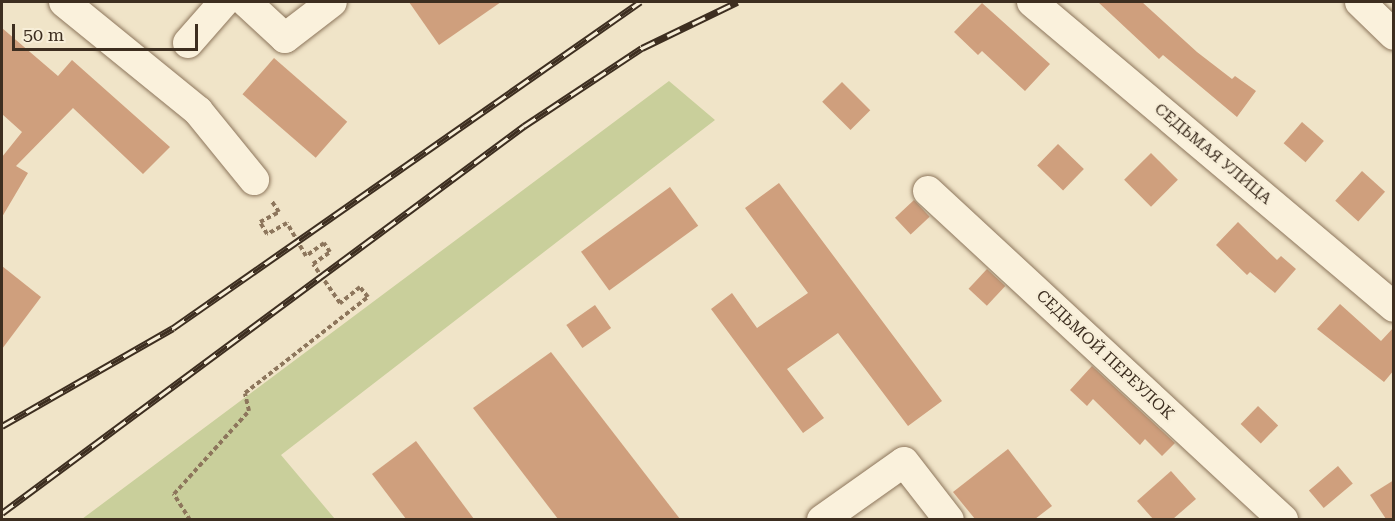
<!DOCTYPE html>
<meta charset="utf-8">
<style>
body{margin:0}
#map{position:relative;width:1395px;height:521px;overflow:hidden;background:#f0e4c8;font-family:"Roboto Serif",serif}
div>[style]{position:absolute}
.green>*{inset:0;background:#c9cf9b}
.building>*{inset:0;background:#cf9f7d;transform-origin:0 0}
.path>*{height:4px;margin-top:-2px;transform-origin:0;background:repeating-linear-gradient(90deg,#8d765c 0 4.5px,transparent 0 7.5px)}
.roads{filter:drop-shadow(0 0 2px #8d765c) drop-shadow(0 0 2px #8d765c)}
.minor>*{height:30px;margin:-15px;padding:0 15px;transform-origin:15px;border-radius:15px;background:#faf1dc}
.rail>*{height:7px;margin-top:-3.5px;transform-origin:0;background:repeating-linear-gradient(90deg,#f7eed8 0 14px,#3d2e20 0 28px);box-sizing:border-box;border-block:2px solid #3d2e20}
span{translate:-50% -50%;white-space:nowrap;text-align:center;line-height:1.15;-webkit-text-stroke:4.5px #f7eed8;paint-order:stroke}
.street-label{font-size:16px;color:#3d2e20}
.frame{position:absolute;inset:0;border:3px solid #3d2e20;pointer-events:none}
.scale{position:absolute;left:12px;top:24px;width:186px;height:27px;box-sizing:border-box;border:3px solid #3d2e20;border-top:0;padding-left:8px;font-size:18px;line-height:21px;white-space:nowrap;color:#3d2e20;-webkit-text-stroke:4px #f7eed8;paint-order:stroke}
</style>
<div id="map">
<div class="green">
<div style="clip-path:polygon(669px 81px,715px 120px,281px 455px,335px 519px,82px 519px)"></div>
</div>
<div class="building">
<div style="clip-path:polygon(409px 2px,501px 2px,439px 45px)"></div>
<div style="clip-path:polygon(1098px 2px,1142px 2px,1197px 52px,1232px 79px,1235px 76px,1256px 91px,1237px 117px,1163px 55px,1159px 59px)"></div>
<div style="clip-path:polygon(982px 3px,1050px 64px,1025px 91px,982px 51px,978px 55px,954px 32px)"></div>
<div style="clip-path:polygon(2px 28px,58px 76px,72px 60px,170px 147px,143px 174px,73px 108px,16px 166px,28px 173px,2px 217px,2px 157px,22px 132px,2px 114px)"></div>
<div style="left:274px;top:58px;width:97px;height:48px;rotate:41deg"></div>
<div style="left:842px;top:82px;width:40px;height:28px;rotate:45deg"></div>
<div style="left:1302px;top:122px;width:29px;height:28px;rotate:41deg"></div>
<div style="left:1058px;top:144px;width:36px;height:30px;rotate:44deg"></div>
<div style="left:1151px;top:153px;width:38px;height:38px;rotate:45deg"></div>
<div style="left:1362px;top:171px;width:31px;height:40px;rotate:42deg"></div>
<div style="clip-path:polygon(779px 183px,942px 401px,908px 426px,838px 333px,787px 369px,824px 418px,803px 433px,711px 309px,732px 293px,757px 328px,808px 293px,745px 208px)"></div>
<div style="left:670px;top:187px;width:48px;height:110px;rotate:54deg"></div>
<div style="left:914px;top:200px;width:23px;height:26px;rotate:47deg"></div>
<div style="clip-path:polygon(1238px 222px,1277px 260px,1281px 256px,1296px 269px,1275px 293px,1250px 272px,1247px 275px,1216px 245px)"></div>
<div style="clip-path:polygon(2px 266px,41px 297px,2px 349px)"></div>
<div style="left:987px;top:269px;width:25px;height:27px;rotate:43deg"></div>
<div style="clip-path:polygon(1340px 304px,1381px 341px,1394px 327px,1394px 370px,1384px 382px,1317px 329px)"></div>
<div style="left:595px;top:305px;width:28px;height:35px;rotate:55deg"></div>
<div style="clip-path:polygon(551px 352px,680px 519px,558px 519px,473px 408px)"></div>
<div style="clip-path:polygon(1092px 366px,1175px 443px,1162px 456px,1145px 439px,1140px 445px,1093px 399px,1087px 406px,1070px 390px)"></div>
<div style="left:1258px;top:406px;width:28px;height:25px;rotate:44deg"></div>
<div style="clip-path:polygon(416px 441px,474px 519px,406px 519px,372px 474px)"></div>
<div style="clip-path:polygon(1008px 449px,1052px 506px,1035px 519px,975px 519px,953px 492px)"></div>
<div style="left:1338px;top:466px;width:23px;height:38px;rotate:50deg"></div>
<div style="clip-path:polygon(1171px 471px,1196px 499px,1173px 519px,1153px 519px,1137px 501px)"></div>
<div style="clip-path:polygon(1394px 480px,1394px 519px,1386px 519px,1370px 495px)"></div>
</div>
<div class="path">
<div style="left:190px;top:520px;width:31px;rotate:-122deg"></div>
<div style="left:174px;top:494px;width:112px;rotate:-47.9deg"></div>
<div style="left:249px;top:411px;width:18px;rotate:-103deg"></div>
<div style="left:245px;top:393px;width:156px;rotate:-38deg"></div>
<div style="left:368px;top:297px;width:13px;rotate:-129deg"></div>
<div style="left:360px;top:287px;width:26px;rotate:141deg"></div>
<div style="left:340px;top:303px;width:47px;rotate:-124.7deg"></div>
<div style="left:313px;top:264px;width:21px;rotate:-35deg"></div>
<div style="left:330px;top:252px;width:11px;rotate:-124deg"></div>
<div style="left:324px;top:243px;width:22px;rotate:144deg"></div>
<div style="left:306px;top:256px;width:38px;rotate:-120deg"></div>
<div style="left:287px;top:223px;width:23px;rotate:151deg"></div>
<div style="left:267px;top:234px;width:14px;rotate:-120deg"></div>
<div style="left:260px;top:222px;width:21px;rotate:-28deg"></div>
<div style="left:279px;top:212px;width:14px;rotate:-124deg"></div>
</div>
<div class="roads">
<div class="minor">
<div style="left:64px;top:2px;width:173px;rotate:39.1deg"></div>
<div style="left:198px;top:111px;width:89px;rotate:50.9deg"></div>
<div style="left:246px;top:2px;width:53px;rotate:42.7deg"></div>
<div style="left:285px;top:38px;width:59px;rotate:-37.5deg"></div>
<div style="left:1032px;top:2px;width:473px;rotate:40.1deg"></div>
<div style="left:1360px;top:2px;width:47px;rotate:44.1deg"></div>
<div style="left:188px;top:43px;width:55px;rotate:-48.7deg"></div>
<div style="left:928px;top:191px;width:484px;rotate:42.8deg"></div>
<div style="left:822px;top:520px;width:100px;rotate:-35.3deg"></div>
<div style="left:904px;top:462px;width:73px;rotate:52.2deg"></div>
</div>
</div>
<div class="rail">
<div style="left:2px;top:426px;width:197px;rotate:-29.8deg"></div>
<div style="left:173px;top:328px;width:570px;rotate:-34.92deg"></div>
<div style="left:2px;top:513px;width:650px;rotate:-36.55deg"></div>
<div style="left:524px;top:126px;width:141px;rotate:-33.5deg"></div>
<div style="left:642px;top:48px;width:106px;rotate:-25.8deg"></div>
</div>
<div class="street-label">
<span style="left:1213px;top:154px;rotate:40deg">СЕДЬМАЯ УЛИЦА</span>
<span style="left:1105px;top:355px;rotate:43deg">СЕДЬМОЙ ПЕРЕУЛОК</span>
</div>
<div class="frame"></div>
<div class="scale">50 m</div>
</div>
